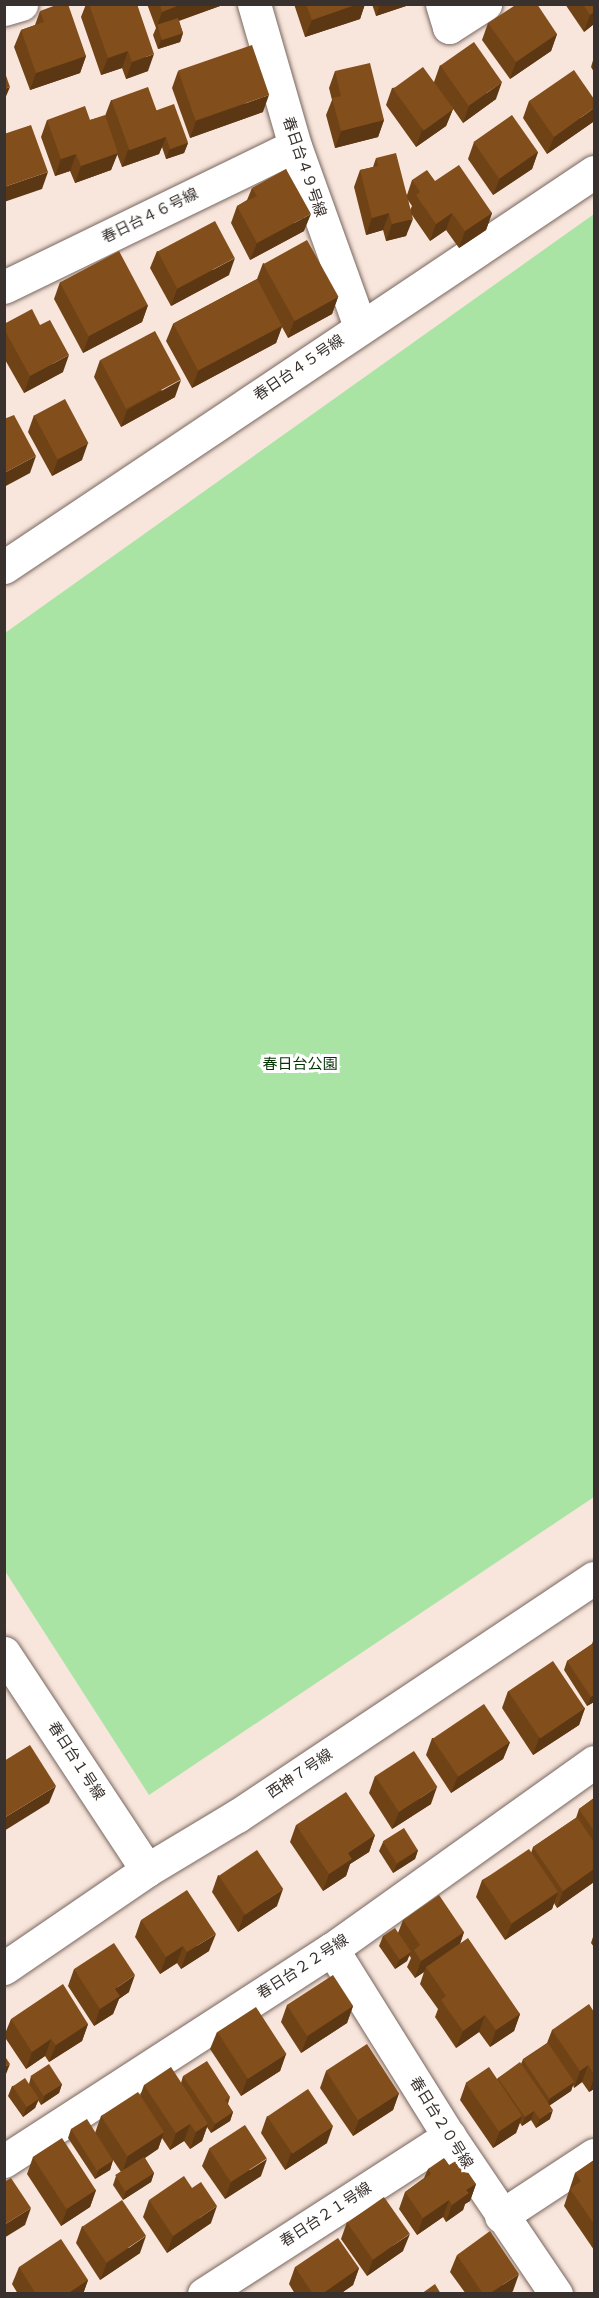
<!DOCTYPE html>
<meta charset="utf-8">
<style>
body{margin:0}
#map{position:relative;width:599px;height:2298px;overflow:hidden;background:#f8e5db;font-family:"Work Sans","Noto Sans JP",sans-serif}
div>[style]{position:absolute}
.green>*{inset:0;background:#a9e4a4}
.roads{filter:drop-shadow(0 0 2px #78675f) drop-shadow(0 0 2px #78675f)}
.street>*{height:33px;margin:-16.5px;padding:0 16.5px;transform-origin:16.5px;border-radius:16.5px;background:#fff}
.secondary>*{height:33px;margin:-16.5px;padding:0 16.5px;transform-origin:16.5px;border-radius:16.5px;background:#fff}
.wall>*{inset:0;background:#704317}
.shaded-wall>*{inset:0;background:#5b3713}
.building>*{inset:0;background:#824e1b;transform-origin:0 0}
span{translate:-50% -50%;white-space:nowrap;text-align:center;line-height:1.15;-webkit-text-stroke:6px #fff;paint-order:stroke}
.street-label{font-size:15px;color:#38312d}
.park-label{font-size:15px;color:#053404}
.frame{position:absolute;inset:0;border:6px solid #38312d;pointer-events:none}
</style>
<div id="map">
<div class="green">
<div style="clip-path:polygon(594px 214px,594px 1497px,149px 1795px,5px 1571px,5px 633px)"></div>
</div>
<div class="roads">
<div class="street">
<div style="left:254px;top:4px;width:148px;rotate:73.9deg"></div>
<div style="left:295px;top:146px;width:192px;rotate:70.2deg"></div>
<div style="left:442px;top:4px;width:24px;rotate:73deg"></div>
<div style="left:449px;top:27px;width:43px;rotate:-32.6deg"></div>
<div style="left:4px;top:9px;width:18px;rotate:-16deg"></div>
<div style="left:4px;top:287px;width:323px;rotate:-25.9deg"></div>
<div style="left:4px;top:567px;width:710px;rotate:-33.8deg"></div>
<div style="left:332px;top:1949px;width:221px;rotate:58deg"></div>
<div style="left:449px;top:2136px;width:191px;rotate:55.9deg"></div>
<div style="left:4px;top:2161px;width:391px;rotate:-32.9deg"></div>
<div style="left:332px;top:1949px;width:322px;rotate:-35.5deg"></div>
<div style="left:501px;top:2216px;width:111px;rotate:-33.3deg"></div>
<div style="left:204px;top:2294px;width:292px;rotate:-32.8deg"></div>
</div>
<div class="secondary">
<div style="left:4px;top:1653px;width:260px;rotate:56.6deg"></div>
<div style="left:4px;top:1968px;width:173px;rotate:-34.4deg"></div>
<div style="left:147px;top:1870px;width:105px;rotate:-31deg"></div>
<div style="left:237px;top:1816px;width:429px;rotate:-33.7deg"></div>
</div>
</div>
<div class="wall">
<div style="clip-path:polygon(86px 4px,137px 4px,148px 71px,126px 79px,122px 68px,101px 75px,81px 17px)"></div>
<div style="clip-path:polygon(147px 4px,220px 4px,220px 6px,179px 21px,183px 33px,180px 42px,158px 49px,153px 35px,156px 28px)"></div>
<div style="clip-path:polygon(294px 4px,365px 4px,360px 19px,305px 37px)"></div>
<div style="clip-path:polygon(372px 4px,412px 4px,376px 16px)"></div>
<div style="clip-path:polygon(565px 4px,594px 4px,594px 24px,584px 32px)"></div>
<div style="clip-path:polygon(40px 11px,86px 56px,80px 73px,30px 90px,14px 47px,21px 30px,35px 25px)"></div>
<div style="clip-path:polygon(488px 23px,557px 34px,551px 51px,510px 79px,482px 40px)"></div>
<div style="clip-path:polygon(594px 57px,594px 72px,591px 67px)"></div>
<div style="clip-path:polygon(440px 65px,496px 99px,463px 123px,449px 103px,453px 109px,446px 126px,416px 147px,386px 105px,392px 88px,434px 82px)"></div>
<div style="clip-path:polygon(178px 71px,263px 112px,190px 138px,172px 88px)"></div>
<div style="clip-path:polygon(335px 71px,384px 120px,378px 137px,335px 148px,326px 115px,332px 100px,329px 88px)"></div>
<div style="clip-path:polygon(111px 100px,156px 110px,188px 143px,184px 153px,166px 159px,162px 147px,159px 154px,122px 167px,117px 154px,111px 170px,75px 183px,70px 171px,55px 176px,41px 137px,47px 120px,90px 120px,105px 116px)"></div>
<div style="clip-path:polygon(529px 101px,593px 122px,547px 154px,523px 118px)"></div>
<div style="clip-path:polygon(474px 142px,538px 152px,532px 169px,493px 195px,468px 159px)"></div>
<div style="clip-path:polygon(evenodd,376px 158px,407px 195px,412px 180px,435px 181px,492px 213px,486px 230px,459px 248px,446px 230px,430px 241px,412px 215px,406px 236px,386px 241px,383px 230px,366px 235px,354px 187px,360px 170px,373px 167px,376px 158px,408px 200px,412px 206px,410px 210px,408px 200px)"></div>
<div style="clip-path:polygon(252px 188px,304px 231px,250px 260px,231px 223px,237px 206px,247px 200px)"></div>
<div style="clip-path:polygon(157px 251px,229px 275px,171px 306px,150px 268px)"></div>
<div style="clip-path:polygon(263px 263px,338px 297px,332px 314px,288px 338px,282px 327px,276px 343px,192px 388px,166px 341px,173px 324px,257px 279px)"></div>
<div style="clip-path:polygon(60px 282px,148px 305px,142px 322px,83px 353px,54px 299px)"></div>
<div style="clip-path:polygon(4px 324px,63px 372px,24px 393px,4px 358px)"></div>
<div style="clip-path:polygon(100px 360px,175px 397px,121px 427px,94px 377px)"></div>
<div style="clip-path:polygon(34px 415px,82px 460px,52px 476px,28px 432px)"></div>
<div style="clip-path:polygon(594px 1638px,594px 1702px,587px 1706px,564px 1670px,567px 1661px,592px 1644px)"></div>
<div style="clip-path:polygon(508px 1691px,585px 1708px,579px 1725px,533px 1755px,502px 1708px)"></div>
<div style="clip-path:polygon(432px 1738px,510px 1742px,503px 1759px,451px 1793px,426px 1755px)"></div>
<div style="clip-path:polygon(375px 1776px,431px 1804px,392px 1829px,369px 1793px)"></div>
<div style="clip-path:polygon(594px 1798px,594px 1882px,557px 1908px,554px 1903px,552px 1909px,505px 1940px,476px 1897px,482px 1880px,531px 1853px,533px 1847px,576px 1818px,579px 1809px)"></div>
<div style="clip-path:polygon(296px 1825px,375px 1835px,369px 1852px,350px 1864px,346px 1876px,323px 1891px,290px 1842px)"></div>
<div style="clip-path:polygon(383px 1842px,418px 1850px,415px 1859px,393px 1873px,379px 1851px)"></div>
<div style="clip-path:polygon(218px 1875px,277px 1906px,238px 1932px,212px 1892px)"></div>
<div style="clip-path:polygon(141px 1920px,209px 1951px,181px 1969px,177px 1963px,160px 1974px,135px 1937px)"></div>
<div style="clip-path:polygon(403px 1920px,464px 1932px,460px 1944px,520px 2014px,514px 2031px,490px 2047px,479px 2032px,456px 2048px,435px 2017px,438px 2009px,420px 1984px,424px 1972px,415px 1978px,407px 1967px,411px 1958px,409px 1955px,407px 1961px,395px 1969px,379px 1946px,383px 1936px,398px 1933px)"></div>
<div style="clip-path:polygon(594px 1934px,594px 1947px,591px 1943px)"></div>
<div style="clip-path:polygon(74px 1969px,129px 1992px,119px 1999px,113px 2014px,94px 2026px,68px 1986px)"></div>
<div style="clip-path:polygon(287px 2005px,353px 2006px,347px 2023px,301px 2053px,281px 2022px)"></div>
<div style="clip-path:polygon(594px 2012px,594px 2089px,589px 2092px,582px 2082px,574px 2088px,573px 2085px,571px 2091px,550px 2105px,550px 2119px,536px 2128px,531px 2120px,522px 2126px,520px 2123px,516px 2133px,493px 2148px,460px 2100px,466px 2083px,497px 2079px,498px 2078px,521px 2064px,523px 2059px,547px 2043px,552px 2030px)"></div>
<div style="clip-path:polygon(11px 2019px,88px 2024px,82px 2041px,49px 2062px,45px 2056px,26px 2069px,4px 2036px)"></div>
<div style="clip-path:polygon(217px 2032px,286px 2054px,280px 2071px,241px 2096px,210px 2049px)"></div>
<div style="clip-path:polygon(326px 2071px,399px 2093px,393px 2110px,353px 2136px,320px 2088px)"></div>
<div style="clip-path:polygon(31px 2076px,62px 2084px,59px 2093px,41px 2105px,38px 2100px,35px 2108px,23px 2117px,8px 2096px,12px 2086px,29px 2084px)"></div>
<div style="clip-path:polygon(183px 2076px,230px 2097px,228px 2104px,233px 2112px,230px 2121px,211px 2133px,207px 2127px,202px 2141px,190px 2149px,184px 2141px,170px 2150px,162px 2138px,158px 2149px,145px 2158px,154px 2173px,151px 2182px,123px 2200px,113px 2185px,116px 2176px,121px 2172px,113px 2160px,110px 2170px,95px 2179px,68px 2138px,71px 2129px,95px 2133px,101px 2116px,140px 2096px,144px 2085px,181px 2083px)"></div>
<div style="clip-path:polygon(267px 2116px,327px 2143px,285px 2170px,261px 2133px)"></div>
<div style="clip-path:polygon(209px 2149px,261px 2176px,225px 2199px,202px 2166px)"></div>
<div style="clip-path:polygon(33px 2157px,96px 2190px,90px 2207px,61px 2226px,27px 2174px)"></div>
<div style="clip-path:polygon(594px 2160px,594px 2250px,564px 2206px,575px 2173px)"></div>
<div style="clip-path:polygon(449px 2165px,476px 2184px,470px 2201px,465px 2204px,463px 2210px,446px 2222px,443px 2217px,417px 2235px,399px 2209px,405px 2192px,424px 2178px,428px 2169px)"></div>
<div style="clip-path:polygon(149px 2200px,211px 2223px,167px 2253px,143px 2217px)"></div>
<div style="clip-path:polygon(347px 2222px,403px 2251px,367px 2276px,341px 2239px)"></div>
<div style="clip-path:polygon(82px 2226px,140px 2253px,100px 2280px,76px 2243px)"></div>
<div style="clip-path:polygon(457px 2255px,513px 2291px,509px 2294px,466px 2294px,450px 2272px)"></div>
<div style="clip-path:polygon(19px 2267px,88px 2280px,83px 2294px,18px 2294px,12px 2284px)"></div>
<div style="clip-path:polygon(295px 2267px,359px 2268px,353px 2285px,340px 2294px,295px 2294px,289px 2284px)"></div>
</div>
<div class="shaded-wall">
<div style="clip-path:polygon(182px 4px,220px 4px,220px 6px,157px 28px,157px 26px,162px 12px)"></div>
<div style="clip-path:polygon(358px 4px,365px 4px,360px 19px,305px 37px,312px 20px)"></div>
<div style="clip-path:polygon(380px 4px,412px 4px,376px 16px)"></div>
<div style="clip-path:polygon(594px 12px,594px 24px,584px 32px,590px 15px)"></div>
<div style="clip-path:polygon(183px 33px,180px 42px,158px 49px,161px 40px)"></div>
<div style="clip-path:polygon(557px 34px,551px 51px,510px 79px,516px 62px)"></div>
<div style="clip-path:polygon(128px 51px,122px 68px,101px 75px,108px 58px)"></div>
<div style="clip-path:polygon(154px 54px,148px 71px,126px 79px,132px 62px)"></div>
<div style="clip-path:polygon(86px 56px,80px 73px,30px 90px,36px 73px)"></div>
<div style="clip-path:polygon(502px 82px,496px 99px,463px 123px,469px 106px)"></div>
<div style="clip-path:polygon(10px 87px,4px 101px,4px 89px)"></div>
<div style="clip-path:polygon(269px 95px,263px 112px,190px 138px,196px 121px)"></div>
<div style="clip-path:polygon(594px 108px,594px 118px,593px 122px,547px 154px,554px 137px)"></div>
<div style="clip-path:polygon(453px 109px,446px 126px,416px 147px,422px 130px)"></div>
<div style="clip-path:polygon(384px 120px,378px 137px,335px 148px,341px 131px)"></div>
<div style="clip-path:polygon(166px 137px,159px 154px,122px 167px,128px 150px)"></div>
<div style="clip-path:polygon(188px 143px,184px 153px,166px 159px,169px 150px)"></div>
<div style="clip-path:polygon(538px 152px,532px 169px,493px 195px,500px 178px)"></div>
<div style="clip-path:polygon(118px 153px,111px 170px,75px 183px,81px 166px)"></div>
<div style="clip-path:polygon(76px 154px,70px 171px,55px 176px,61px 159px)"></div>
<div style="clip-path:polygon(48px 172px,42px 189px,4px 202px,4px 187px)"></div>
<div style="clip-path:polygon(389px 213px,383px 230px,366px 235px,372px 218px)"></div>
<div style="clip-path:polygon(452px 213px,446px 230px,430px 241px,436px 224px)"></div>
<div style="clip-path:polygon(492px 213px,486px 230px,459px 248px,465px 231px)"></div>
<div style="clip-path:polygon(311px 214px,304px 231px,250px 260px,257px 243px)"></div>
<div style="clip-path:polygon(413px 219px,406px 236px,386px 241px,392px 224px)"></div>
<div style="clip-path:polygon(235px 258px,229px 275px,171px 306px,177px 289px)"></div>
<div style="clip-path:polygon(338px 297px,332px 314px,288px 338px,294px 321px)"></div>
<div style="clip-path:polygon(148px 305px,142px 322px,83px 353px,89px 336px)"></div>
<div style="clip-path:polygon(282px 326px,276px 343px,192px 388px,198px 371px)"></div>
<div style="clip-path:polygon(69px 355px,63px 372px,24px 393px,30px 376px)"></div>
<div style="clip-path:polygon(181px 380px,175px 397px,121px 427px,127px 410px)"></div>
<div style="clip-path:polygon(88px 443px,82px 460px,52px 476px,58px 459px)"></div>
<div style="clip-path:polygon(36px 456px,30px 473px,4px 487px,4px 473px)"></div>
<div style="clip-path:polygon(594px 1695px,594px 1702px,587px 1706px,591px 1697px)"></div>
<div style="clip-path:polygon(585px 1708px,579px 1725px,533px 1755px,539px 1738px)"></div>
<div style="clip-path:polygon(510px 1742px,503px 1759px,451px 1793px,458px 1776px)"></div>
<div style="clip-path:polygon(56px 1786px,49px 1803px,4px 1831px,4px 1818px)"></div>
<div style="clip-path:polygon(437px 1787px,431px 1804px,392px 1829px,399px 1812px)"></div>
<div style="clip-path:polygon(375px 1835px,369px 1852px,350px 1864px,346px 1876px,323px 1891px,329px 1874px,348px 1853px)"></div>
<div style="clip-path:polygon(418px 1850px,415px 1859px,393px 1873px,397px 1864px)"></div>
<div style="clip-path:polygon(594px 1869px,594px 1882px,557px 1908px,563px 1891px)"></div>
<div style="clip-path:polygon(283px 1889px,277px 1906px,238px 1932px,244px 1915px)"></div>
<div style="clip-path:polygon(558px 1892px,552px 1909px,505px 1940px,512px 1923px)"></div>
<div style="clip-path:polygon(464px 1932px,458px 1949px,426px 1967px,424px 1972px,415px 1978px,421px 1961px)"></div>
<div style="clip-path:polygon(216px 1934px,209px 1951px,181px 1969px,187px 1952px)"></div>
<div style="clip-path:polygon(183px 1946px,177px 1963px,160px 1974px,166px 1957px)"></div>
<div style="clip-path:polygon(411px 1952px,407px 1961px,395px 1969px,399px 1960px)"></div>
<div style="clip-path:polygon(135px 1975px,129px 1992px,119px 1999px,113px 2014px,94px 2026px,100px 2009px,115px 1989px)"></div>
<div style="clip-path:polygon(353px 2006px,347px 2023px,301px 2053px,308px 2036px)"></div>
<div style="clip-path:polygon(520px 2014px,514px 2031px,490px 2047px,496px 2030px)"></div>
<div style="clip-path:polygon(485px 2015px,479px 2032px,456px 2048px,463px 2031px)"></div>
<div style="clip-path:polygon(88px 2024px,82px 2041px,49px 2062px,56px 2045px)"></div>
<div style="clip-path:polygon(51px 2039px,45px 2056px,26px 2069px,32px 2052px)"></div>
<div style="clip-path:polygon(286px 2054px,280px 2071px,241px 2096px,247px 2079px)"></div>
<div style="clip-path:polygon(10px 2064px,4px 2079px,4px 2067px)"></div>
<div style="clip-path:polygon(588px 2065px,582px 2082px,574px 2088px,580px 2071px)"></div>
<div style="clip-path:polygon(594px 2078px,594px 2089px,589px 2092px)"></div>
<div style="clip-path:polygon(574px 2082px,571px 2091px,546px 2108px,550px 2098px)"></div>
<div style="clip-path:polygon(62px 2084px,59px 2093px,41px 2105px,45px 2095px)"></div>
<div style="clip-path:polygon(399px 2093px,393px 2110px,353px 2136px,359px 2119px)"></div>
<div style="clip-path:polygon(39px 2099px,35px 2108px,23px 2117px,26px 2108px)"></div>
<div style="clip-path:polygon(553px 2110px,550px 2119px,536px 2128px,540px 2119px)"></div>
<div style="clip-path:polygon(534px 2111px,531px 2120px,522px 2126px,525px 2117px)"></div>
<div style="clip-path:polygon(233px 2112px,230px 2121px,211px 2133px,215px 2124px)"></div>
<div style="clip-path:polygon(522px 2116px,516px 2133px,493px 2148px,500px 2131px)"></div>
<div style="clip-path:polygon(190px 2124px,184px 2141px,170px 2150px,176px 2133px)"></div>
<div style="clip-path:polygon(208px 2124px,202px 2141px,190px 2149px,196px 2132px)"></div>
<div style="clip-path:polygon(333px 2126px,327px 2143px,285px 2170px,291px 2153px)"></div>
<div style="clip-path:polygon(164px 2132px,158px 2149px,122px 2173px,128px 2156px)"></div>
<div style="clip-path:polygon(267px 2159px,261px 2176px,225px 2199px,231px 2182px)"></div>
<div style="clip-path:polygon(113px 2160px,110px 2170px,95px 2179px,99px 2170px)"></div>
<div style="clip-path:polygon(154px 2173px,151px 2182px,123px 2200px,126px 2191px)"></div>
<div style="clip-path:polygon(476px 2184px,470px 2201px,465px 2204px,463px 2210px,446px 2222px,452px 2205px,466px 2190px)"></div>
<div style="clip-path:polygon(96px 2190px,90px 2207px,61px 2226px,67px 2209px)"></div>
<div style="clip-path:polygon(449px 2200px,443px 2217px,417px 2235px,423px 2218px)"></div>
<div style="clip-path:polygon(217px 2206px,211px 2223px,167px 2253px,173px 2236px)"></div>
<div style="clip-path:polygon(31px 2208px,25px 2225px,4px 2238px,4px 2225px)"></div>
<div style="clip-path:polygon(410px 2234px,403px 2251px,367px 2276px,373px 2259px)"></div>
<div style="clip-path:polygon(146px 2236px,140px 2253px,100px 2280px,107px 2263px)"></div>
<div style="clip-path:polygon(359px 2268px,353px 2285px,340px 2294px,322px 2294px)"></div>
<div style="clip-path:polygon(519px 2274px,513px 2291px,509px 2294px,489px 2294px)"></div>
<div style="clip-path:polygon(88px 2280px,83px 2294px,67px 2294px)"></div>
</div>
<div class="building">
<div style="clip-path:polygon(59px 4px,68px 4px,86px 56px,36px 73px,21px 30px,44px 22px,40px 11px)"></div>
<div style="clip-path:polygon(89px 4px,137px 4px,154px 54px,132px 62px,128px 51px,108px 58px)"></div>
<div style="clip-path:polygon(160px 4px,182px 4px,162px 12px)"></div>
<div style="clip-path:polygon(306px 4px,358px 4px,312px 20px)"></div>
<div style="clip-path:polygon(517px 4px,537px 4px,557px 34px,516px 62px,488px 23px)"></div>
<div style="clip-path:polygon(583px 4px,594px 4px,594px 12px,590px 15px)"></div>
<div style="left:178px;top:18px;width:16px;height:22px;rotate:72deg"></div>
<div style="left:474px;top:42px;width:49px;height:41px;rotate:55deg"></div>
<div style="left:252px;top:45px;width:53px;height:78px;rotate:71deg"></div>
<div style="clip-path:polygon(370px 63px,384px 120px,341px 131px,332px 98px,341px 96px,335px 71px)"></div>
<div style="left:423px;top:67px;width:52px;height:37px;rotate:54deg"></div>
<div style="clip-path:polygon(4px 70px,10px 87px,4px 89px)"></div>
<div style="clip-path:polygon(574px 70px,594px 99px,594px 108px,554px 137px,529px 101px)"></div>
<div style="left:148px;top:87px;width:53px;height:39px;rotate:70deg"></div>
<div style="left:174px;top:104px;width:41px;height:19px;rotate:70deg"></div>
<div style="clip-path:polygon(85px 106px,90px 120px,105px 115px,118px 153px,81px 166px,76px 154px,61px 159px,47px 120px)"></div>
<div style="left:512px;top:115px;width:45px;height:47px;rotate:55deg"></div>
<div style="clip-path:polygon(31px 125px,48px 172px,4px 187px,4px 134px)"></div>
<div style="clip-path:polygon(396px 153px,413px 219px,392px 224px,389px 213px,372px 218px,360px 170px,378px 166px,376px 158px)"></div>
<div style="clip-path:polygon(459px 165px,492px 213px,465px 231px,452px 213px,436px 224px,416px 195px,420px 192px,412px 180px,427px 170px,435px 181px)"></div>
<div style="clip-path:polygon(286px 169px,311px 214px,257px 243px,237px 206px,257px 196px,252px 188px)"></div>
<div style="left:215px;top:221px;width:42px;height:65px;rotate:62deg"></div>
<div style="left:307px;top:240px;width:65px;height:50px;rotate:61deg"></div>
<div style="left:119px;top:251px;width:61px;height:67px;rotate:62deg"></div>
<div style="left:257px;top:279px;width:53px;height:95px;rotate:62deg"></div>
<div style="clip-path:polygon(32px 309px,40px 325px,50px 320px,69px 355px,30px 376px,4px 329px,4px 324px)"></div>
<div style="left:155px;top:331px;width:55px;height:62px;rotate:62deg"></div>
<div style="left:65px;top:399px;width:50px;height:35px;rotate:62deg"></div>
<div style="clip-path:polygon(14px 415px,36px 456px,4px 473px,4px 419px)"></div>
<div style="clip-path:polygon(592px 1644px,594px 1648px,594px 1695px,591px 1697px,567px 1661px)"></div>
<div style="left:553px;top:1661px;width:57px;height:54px;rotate:56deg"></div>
<div style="left:484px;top:1704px;width:46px;height:62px;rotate:56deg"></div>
<div style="clip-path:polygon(30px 1745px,56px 1786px,4px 1818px,4px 1761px)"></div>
<div style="left:414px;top:1751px;width:43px;height:46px;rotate:57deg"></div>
<div style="clip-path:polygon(346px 1792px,375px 1835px,348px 1853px,352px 1859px,329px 1874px,296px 1825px)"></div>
<div style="clip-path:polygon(594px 1798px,594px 1831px,579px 1809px)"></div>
<div style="clip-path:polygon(577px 1817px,594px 1842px,594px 1869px,563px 1891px,533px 1847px)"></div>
<div style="left:404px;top:1828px;width:26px;height:25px;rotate:58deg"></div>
<div style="left:529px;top:1849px;width:52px;height:56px;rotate:56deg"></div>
<div style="left:257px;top:1850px;width:47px;height:46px;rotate:56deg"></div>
<div style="clip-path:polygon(187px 1890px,216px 1934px,187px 1952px,183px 1946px,166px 1957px,141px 1920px)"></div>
<div style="clip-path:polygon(439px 1895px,464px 1932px,421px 1961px,414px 1950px,420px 1945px,403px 1920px)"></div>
<div style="left:395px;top:1928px;width:29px;height:14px;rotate:56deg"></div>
<div style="clip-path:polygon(468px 1938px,520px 2014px,496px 2030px,485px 2015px,463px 2031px,441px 2000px,446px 1996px,426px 1967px)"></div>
<div style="clip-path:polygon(114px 1943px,135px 1975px,115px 1989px,120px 1996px,100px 2009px,74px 1969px)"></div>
<div style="left:333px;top:1975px;width:37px;height:55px;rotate:57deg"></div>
<div style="clip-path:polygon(63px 1984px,88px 2024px,56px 2045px,51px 2039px,32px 2052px,11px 2019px)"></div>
<div style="clip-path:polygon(589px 2004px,594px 2012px,594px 2074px,588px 2065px,580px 2071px,552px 2030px)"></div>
<div style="left:256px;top:2007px;width:56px;height:46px;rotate:57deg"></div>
<div style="left:548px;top:2043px;width:47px;height:30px;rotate:56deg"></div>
<div style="left:367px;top:2044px;width:59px;height:49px;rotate:57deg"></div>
<div style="clip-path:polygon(4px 2055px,10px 2064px,4px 2067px)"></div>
<div style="clip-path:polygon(207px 2061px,230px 2097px,225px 2100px,233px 2112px,215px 2124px,183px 2076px)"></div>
<div style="clip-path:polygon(520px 2062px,553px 2110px,540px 2119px,534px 2111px,525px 2117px,498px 2078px)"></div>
<div style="left:49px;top:2064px;width:24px;height:22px;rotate:57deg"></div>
<div style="clip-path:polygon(171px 2067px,208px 2124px,196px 2132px,190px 2124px,176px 2133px,144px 2085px)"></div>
<div style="left:489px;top:2067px;width:59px;height:28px;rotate:56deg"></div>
<div style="left:25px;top:2078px;width:25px;height:15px;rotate:56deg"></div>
<div style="left:308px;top:2089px;width:45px;height:49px;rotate:56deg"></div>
<div style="left:138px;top:2092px;width:48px;height:44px;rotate:57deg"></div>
<div style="left:87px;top:2119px;width:49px;height:19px;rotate:58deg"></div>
<div style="left:245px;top:2125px;width:40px;height:43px;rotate:57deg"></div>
<div style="left:62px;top:2138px;width:62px;height:35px;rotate:57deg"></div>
<div style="left:144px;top:2157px;width:19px;height:34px;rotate:58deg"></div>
<div style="clip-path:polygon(444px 2158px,449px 2165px,459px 2159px,476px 2184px,466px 2190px,469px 2193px,452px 2205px,449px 2200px,423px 2218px,405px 2192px,431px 2174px,428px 2169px)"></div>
<div style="clip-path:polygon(594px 2160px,594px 2224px,570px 2189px,581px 2181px,575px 2173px)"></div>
<div style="clip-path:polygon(184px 2176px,192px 2188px,201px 2182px,217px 2206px,173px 2236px,149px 2200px)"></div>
<div style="clip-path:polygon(11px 2178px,31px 2208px,4px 2225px,4px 2182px)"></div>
<div style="left:384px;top:2197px;width:45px;height:45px;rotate:55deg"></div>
<div style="left:122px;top:2200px;width:43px;height:48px;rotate:56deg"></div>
<div style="clip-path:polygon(490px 2231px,519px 2274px,489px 2294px,483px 2294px,457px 2255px)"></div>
<div style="clip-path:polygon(338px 2238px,359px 2268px,322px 2294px,313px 2294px,295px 2267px)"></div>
<div style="clip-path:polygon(61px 2239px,88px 2280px,67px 2294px,36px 2294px,19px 2267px)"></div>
<div style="clip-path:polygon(435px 2284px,441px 2294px,421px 2294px)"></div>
</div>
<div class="street-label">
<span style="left:304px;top:167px;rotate:71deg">春日台４９号線</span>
<span style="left:150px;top:216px;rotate:-26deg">春日台４６号線</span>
<span style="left:299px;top:368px;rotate:-34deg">春日台４５号線</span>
<span style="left:76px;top:1761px;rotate:57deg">春日台１号線</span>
<span style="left:300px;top:1774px;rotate:-34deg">西神７号線</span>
<span style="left:303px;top:1967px;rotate:-33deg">春日台２２号線</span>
<span style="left:441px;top:2123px;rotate:58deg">春日台２０号線</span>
<span style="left:326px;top:2215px;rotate:-33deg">春日台２１号線</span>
</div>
<div class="park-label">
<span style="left:300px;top:1065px">春日台公園</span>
</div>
<div class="frame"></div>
</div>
